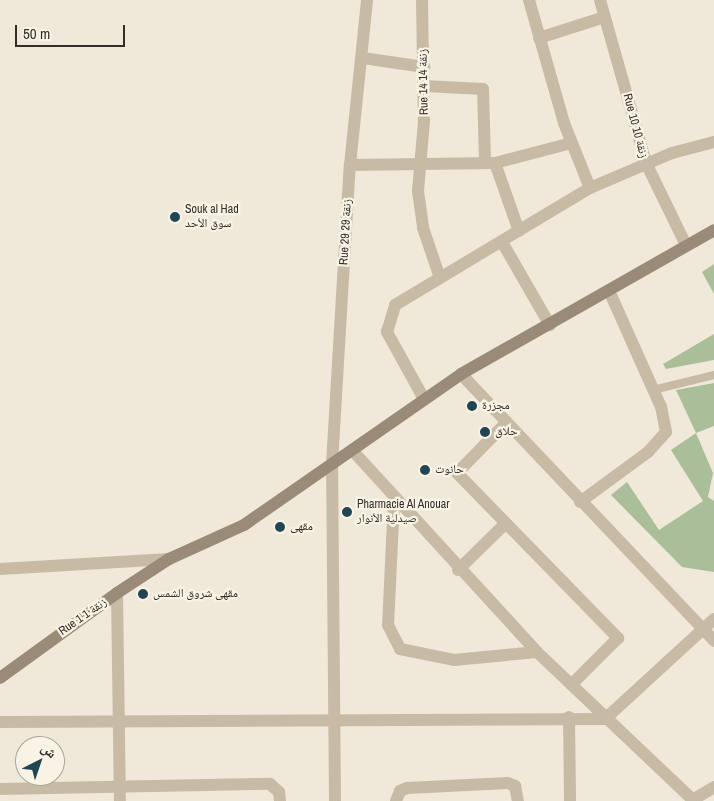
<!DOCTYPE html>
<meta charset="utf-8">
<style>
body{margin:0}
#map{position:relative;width:714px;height:801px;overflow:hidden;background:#f0e9d9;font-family:"Archivo Narrow","Noto Naskh Arabic",sans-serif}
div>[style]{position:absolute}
.green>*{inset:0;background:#abbe9a}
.lane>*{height:8px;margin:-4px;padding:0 4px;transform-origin:4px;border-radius:4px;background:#c7bba6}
.street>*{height:12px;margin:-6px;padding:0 6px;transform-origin:6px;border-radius:6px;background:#c7bba6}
.secondary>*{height:12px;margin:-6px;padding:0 6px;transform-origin:6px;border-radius:6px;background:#9a8b78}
.dots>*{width:14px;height:14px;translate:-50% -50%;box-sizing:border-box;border:2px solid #f8f3e5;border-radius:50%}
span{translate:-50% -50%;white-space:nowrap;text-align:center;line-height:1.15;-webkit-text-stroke:4.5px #f8f3e5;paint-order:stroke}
.street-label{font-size:12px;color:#332d27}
.poi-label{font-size:12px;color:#332d27}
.left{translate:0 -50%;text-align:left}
.north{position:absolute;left:15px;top:736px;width:50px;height:50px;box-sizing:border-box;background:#f8f3e5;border:1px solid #a9a499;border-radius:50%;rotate:41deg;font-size:14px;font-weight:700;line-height:20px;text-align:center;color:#332d27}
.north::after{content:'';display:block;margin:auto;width:18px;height:22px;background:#1f4652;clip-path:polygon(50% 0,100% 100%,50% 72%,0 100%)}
.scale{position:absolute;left:15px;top:25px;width:110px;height:22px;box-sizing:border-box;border:2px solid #332d27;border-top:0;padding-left:6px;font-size:15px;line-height:18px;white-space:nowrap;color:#332d27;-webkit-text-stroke:4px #f8f3e5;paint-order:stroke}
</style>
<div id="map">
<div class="green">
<div style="clip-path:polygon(714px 264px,714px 294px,702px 272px)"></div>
<div style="clip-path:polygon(714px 334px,714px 360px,666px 369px,663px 364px)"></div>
<div style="clip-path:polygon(714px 383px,714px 426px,696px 433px,713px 473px,708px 497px,714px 501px,714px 572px,682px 567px,611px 495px,627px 482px,659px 530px,703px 501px,671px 450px,696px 433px,676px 390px)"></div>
</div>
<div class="lane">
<div style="left:653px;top:390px;width:63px;rotate:-13.8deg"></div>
</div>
<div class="street">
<div style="left:422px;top:0;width:121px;rotate:89.1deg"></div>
<div style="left:424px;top:121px;width:70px;rotate:94.9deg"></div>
<div style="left:418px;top:191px;width:37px;rotate:82deg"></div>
<div style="left:423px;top:228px;width:53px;rotate:71.2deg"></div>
<div style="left:529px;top:0;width:128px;rotate:74.1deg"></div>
<div style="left:564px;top:123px;width:70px;rotate:68.2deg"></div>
<div style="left:600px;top:0;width:169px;rotate:74.2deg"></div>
<div style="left:646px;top:163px;width:91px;rotate:64deg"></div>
<div style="left:539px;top:38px;width:69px;rotate:-17.7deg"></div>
<div style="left:363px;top:58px;width:62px;rotate:8.4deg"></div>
<div style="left:425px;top:86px;width:58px;rotate:3deg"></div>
<div style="left:483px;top:89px;width:72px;rotate:88.4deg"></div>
<div style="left:495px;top:163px;width:72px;rotate:70.6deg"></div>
<div style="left:350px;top:165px;width:145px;rotate:-0.8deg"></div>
<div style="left:495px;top:163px;width:79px;rotate:-14.7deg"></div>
<div style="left:502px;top:242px;width:96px;rotate:60deg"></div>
<div style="left:461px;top:374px;width:368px;rotate:46.5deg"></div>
<div style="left:424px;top:399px;width:77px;rotate:-118.9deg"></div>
<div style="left:387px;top:332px;width:28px;rotate:-73deg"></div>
<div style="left:395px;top:305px;width:227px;rotate:-31deg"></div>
<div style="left:590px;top:188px;width:89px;rotate:-23.1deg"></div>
<div style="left:672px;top:153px;width:43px;rotate:-14.7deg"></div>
<div style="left:504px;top:425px;width:67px;rotate:134.4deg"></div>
<div style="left:457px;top:473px;width:231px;rotate:45.7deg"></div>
<div style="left:618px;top:638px;width:66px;rotate:135deg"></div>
<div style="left:352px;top:450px;width:274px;rotate:47.5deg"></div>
<div style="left:537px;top:652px;width:216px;rotate:43.5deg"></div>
<div style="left:394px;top:499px;width:126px;rotate:92.7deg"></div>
<div style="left:388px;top:625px;width:27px;rotate:63deg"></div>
<div style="left:400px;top:649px;width:55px;rotate:11.5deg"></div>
<div style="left:454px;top:660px;width:83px;rotate:-5.5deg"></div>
<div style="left:580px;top:502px;width:84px;rotate:-36.3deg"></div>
<div style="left:648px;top:452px;width:27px;rotate:-48deg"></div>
<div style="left:666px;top:432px;width:25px;rotate:-101deg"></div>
<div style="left:661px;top:407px;width:127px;rotate:-114.1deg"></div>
<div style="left:0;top:569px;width:169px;rotate:-3.4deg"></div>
<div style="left:458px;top:570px;width:67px;rotate:-44.4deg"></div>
<div style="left:117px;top:593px;width:208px;rotate:89.2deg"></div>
<div style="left:569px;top:717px;width:84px;rotate:89.3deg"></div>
<div style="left:0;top:722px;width:605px;rotate:-0.28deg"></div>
<div style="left:605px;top:719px;width:148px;rotate:-42.5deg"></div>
<div style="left:0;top:789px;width:270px;rotate:-1.1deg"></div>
<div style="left:270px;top:784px;width:12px;rotate:42deg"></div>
<div style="left:279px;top:792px;width:9px;rotate:84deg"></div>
<div style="left:335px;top:801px;width:337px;rotate:-90.5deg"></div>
<div style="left:332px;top:464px;width:300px;rotate:-86.6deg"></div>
<div style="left:350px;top:165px;width:166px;rotate:-84.1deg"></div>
<div style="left:396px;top:801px;width:11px;rotate:-68deg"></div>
<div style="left:400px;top:791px;width:8px;rotate:-23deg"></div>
<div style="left:407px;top:788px;width:101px;rotate:-2.8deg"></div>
<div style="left:508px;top:783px;width:8px;rotate:23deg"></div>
<div style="left:515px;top:786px;width:15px;rotate:79deg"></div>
<div style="left:691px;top:801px;width:27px;rotate:-31deg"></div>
</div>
<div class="secondary">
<div style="left:0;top:678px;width:145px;rotate:-36deg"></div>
<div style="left:117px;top:593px;width:62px;rotate:-33.2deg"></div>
<div style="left:169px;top:559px;width:82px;rotate:-24.4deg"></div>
<div style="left:244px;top:525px;width:264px;rotate:-34.8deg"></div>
<div style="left:461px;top:374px;width:291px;rotate:-29.6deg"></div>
</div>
<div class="dots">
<div style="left:175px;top:217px;background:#1f4652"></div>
<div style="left:472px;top:406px;background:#1f4652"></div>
<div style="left:485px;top:432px;background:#1f4652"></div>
<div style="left:425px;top:470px;background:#1f4652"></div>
<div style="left:347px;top:512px;background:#1f4652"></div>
<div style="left:280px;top:527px;background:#1f4652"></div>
<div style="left:143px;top:594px;background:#1f4652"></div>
</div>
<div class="street-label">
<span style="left:424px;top:82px;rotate:-91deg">Rue 14 زنقة 14</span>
<span style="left:635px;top:126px;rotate:75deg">Rue 10 زنقة 10</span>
<span style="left:346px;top:232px;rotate:-87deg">Rue 29 زنقة 29</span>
<span style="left:83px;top:617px;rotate:-35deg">Rue 1 زنقة 1</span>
</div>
<div class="poi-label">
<span class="left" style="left:185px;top:217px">Souk al Had<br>سوق الأحد</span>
<span class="left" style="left:482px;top:406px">مجزرة</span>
<span class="left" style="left:495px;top:432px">حلاق</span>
<span class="left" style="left:435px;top:470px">حانوت</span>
<span class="left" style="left:357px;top:512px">Pharmacie Al Anouar<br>صيدلية الأنوار</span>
<span class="left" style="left:290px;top:527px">مقهى</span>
<span class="left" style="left:153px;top:594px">مقهى شروق الشمس</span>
</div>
<div class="north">ش</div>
<div class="scale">50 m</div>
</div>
